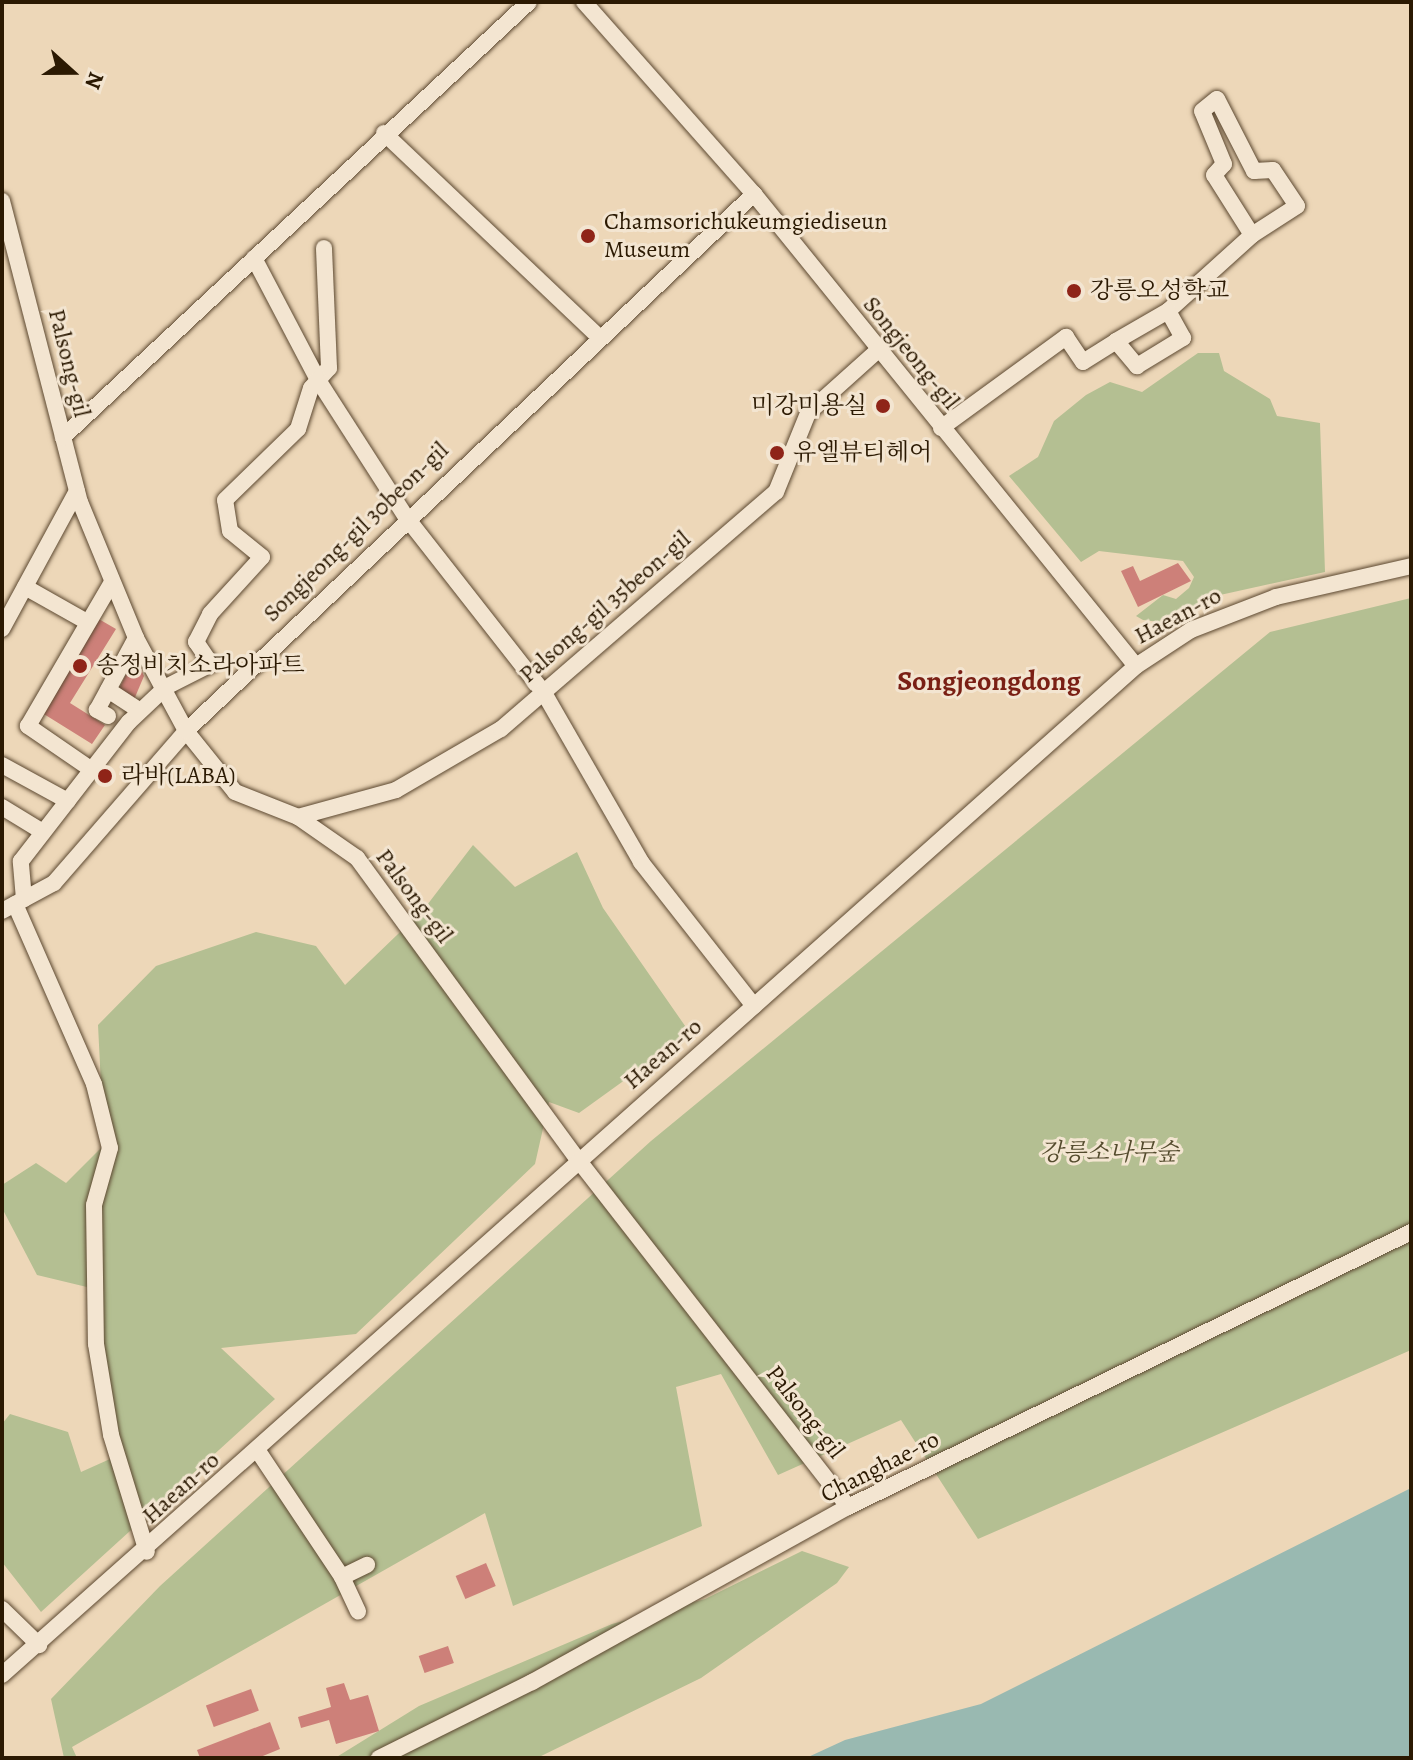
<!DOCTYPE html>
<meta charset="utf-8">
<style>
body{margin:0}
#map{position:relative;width:1413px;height:1760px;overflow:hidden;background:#edd7b8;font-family:Alegreya,"Noto Serif KR",serif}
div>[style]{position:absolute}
.green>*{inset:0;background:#b4bf92}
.water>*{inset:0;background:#99b9b1}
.building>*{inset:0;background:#cd8079;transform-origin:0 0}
.roads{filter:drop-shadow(0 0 2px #5c4830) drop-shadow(0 0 2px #5c4830)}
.minor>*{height:16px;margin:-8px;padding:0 8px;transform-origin:8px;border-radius:8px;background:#f3e5d1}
.dots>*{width:22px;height:22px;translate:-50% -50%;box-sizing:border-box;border:4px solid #f3e5d1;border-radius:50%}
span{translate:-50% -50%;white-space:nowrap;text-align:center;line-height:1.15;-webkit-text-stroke:6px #f3e5d1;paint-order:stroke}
.poi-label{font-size:24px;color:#2b1902}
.left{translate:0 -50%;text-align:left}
.right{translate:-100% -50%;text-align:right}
.street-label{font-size:24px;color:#2b1902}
.park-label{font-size:24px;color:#544b2d;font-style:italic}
.quarter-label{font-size:28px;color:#7a1f14;font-weight:700}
.frame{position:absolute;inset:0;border:4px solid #2b1902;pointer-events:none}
.north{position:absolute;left:32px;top:32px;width:80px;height:80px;-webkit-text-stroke:6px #f3e5d1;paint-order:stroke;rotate:111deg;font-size:22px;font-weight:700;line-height:32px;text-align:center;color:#2b1902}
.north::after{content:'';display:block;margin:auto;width:28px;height:36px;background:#2b1902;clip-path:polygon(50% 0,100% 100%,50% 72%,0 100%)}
</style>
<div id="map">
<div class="green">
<div style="clip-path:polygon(1198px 353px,1219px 353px,1224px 371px,1270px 399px,1277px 416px,1320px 423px,1325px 572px,1220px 595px,1169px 623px,1143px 620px,1136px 616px,1163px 595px,1176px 599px,1189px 588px,1194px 577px,1183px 561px,1099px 551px,1081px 562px,1009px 476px,1038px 457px,1054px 421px,1086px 395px,1110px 382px,1142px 392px)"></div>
<div style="clip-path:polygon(1411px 598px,1411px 1350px,978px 1539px,901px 1420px,778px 1475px,721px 1374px,676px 1387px,702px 1526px,513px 1606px,485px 1513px,72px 1747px,77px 1758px,64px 1758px,51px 1699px,160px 1586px,651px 1141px,1270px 632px)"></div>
<div style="clip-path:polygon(473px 845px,515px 887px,577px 852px,603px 908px,690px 1033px,579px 1113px,549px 1102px,535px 1164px,356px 1334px,221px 1348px,275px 1399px,41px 1612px,2px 1562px,2px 1424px,10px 1414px,68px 1432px,81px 1472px,110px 1459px,91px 1288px,37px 1275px,2px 1208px,2px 1185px,36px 1163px,66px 1183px,104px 1145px,98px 1025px,156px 966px,256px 932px,316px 946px,345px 985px,424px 909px)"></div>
<div style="clip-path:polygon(802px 1551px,849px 1567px,837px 1583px,701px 1678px,537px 1758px,335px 1758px,419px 1706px,612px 1624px,705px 1599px)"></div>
</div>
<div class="water">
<div style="clip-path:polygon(1411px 1488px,1411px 1758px,806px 1758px,845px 1740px,981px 1704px)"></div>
</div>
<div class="building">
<div style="clip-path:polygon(1178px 563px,1191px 581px,1138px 607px,1121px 571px,1133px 566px,1140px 581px)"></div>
<div style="clip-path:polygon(97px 618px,116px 629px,70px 703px,105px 725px,92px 744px,39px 711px)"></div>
<div style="clip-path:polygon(135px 655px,144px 676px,133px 702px,118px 691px)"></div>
<div style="left:486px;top:1563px;width:25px;height:33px;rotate:67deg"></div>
<div style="left:448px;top:1646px;width:18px;height:31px;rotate:71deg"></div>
<div style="clip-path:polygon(344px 1683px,350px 1700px,368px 1695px,379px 1731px,336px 1744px,329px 1720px,301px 1728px,298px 1717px,331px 1707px,326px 1688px)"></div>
<div style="left:251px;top:1689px;width:23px;height:48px;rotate:70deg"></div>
<div style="clip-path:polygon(270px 1722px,280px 1749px,258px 1758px,200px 1758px,197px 1750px)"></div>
</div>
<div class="roads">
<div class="minor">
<div style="left:584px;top:2px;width:256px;rotate:48.5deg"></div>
<div style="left:754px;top:194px;width:607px;rotate:51.02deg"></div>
<div style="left:384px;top:133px;width:296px;rotate:43.5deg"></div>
<div style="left:2px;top:201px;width:311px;rotate:75.5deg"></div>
<div style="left:80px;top:502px;width:147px;rotate:67.6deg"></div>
<div style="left:136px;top:638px;width:106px;rotate:61.7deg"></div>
<div style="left:186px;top:731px;width:78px;rotate:51.2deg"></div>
<div style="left:235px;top:792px;width:68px;rotate:21.6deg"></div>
<div style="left:298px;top:817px;width:72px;rotate:34.8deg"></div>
<div style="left:357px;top:858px;width:376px;rotate:53.8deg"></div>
<div style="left:579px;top:1161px;width:438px;rotate:52.1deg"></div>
<div style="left:254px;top:258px;width:138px;rotate:62.3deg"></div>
<div style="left:318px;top:380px;width:163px;rotate:57.3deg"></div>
<div style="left:406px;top:517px;width:224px;rotate:51.9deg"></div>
<div style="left:544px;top:693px;width:195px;rotate:60.1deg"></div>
<div style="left:641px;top:862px;width:183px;rotate:51.9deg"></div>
<div style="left:1168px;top:311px;width:113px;rotate:-42.1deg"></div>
<div style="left:1252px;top:235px;width:71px;rotate:-122.3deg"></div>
<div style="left:1214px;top:175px;width:15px;rotate:-48deg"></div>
<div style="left:1224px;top:164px;width:57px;rotate:-112.5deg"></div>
<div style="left:1202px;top:111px;width:19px;rotate:-39deg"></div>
<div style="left:1217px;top:99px;width:81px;rotate:62.8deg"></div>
<div style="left:1254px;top:171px;width:19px;rotate:-3deg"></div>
<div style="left:1273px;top:170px;width:43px;rotate:56.3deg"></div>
<div style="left:1297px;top:206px;width:54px;rotate:147.2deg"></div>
<div style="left:941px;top:428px;width:155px;rotate:-36.1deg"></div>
<div style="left:1066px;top:337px;width:30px;rotate:56deg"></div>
<div style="left:1083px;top:362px;width:39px;rotate:-32deg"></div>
<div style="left:1116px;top:341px;width:33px;rotate:50deg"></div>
<div style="left:1137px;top:366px;width:54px;rotate:-31.3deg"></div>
<div style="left:1183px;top:338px;width:31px;rotate:-119deg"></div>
<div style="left:1168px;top:311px;width:60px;rotate:150deg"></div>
<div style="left:63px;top:437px;width:637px;rotate:-43.03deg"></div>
<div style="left:25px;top:587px;width:71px;rotate:29.4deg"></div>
<div style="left:2px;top:629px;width:157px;rotate:-61.5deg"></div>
<div style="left:108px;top:690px;width:38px;rotate:33deg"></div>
<div style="left:108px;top:716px;width:13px;rotate:-151deg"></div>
<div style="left:97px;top:710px;width:82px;rotate:-61.6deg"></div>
<div style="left:2px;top:765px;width:75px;rotate:28.6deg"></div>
<div style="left:92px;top:770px;width:78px;rotate:-145.5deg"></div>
<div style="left:28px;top:726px;width:164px;rotate:-59.7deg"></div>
<div style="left:2px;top:807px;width:48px;rotate:31.4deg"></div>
<div style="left:298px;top:817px;width:102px;rotate:-15.4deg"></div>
<div style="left:396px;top:790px;width:121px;rotate:-30.2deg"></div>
<div style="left:501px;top:729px;width:363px;rotate:-40.8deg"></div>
<div style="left:776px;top:492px;width:85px;rotate:-67.9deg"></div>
<div style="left:808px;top:413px;width:93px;rotate:-41.9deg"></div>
<div style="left:24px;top:899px;width:38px;rotate:-95deg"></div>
<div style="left:21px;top:861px;width:176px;rotate:-52.2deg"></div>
<div style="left:129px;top:722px;width:51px;rotate:-43.4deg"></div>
<div style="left:166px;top:687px;width:51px;rotate:-27.1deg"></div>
<div style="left:211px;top:664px;width:27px;rotate:-124deg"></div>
<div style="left:196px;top:642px;width:31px;rotate:-63deg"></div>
<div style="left:210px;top:614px;width:77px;rotate:-47.6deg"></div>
<div style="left:262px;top:557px;width:41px;rotate:-140.9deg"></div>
<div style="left:230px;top:531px;width:31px;rotate:-99deg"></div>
<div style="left:225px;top:500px;width:102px;rotate:-44.2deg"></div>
<div style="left:298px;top:429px;width:43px;rotate:-72.4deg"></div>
<div style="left:311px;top:388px;width:27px;rotate:-48deg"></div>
<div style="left:329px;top:368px;width:120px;rotate:-92.4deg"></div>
<div style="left:15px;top:904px;width:197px;rotate:66.3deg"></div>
<div style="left:94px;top:1084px;width:66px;rotate:76deg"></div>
<div style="left:110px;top:1148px;width:59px;rotate:105.7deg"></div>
<div style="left:94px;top:1205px;width:139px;rotate:89.2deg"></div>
<div style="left:96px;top:1344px;width:92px;rotate:80.6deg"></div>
<div style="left:111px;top:1435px;width:122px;rotate:72.9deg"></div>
<div style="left:2px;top:911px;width:59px;rotate:-28.3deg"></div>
<div style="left:54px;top:883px;width:201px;rotate:-49deg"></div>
<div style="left:186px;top:731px;width:782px;rotate:-43.39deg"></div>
<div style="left:258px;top:1451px;width:151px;rotate:56.3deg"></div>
<div style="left:342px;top:1577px;width:28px;rotate:-26deg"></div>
<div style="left:342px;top:1577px;width:38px;rotate:65deg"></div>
<div style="left:2px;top:1609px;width:52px;rotate:44.2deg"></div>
<div style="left:2px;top:1675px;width:1518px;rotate:-41.66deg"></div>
<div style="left:1136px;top:666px;width:66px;rotate:-33.2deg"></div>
<div style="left:1191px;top:630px;width:91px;rotate:-21.2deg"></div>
<div style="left:1276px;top:597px;width:139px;rotate:-12.9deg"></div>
<div style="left:379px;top:1758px;width:171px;rotate:-26.4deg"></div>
<div style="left:532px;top:1682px;width:361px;rotate:-29deg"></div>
<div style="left:848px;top:1507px;width:627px;rotate:-26.03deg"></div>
</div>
</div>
<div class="dots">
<div style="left:588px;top:236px;background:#8f2418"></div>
<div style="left:1074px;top:291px;background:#8f2418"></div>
<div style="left:883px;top:406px;background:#8f2418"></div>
<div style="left:777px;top:453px;background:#8f2418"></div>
<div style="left:80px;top:666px;background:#8f2418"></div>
<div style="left:105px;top:776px;background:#8f2418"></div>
</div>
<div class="poi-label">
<span class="left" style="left:604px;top:236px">Chamsorichukeumgiediseun<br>Museum</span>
<span class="left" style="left:1090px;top:291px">강릉오성학교</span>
<span class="right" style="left:867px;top:406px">미강미용실</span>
<span class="left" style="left:793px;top:453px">유엘뷰티헤어</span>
<span class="left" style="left:96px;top:666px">송정비치소라아파트</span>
<span class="left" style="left:121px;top:776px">라바(LABA)</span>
</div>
<div class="street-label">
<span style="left:911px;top:353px;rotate:51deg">Songjeong-gil</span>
<span style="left:69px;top:363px;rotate:76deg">Palsong-gil</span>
<span style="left:356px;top:532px;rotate:-44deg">Songjeong-gil 30beon-gil</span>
<span style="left:605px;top:607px;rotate:-41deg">Palsong-gil 35beon-gil</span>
<span style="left:1178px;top:616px;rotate:-28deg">Haean-ro</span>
<span style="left:414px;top:896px;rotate:53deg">Palsong-gil</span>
<span style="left:663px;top:1054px;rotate:-41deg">Haean-ro</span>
<span style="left:805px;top:1412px;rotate:52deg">Palsong-gil</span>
<span style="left:880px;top:1467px;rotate:-27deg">Changhae-ro</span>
<span style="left:181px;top:1488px;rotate:-42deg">Haean-ro</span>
</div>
<div class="park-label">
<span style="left:1109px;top:1153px">강릉소나무숲</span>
</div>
<div class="quarter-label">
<span style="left:989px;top:681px">Songjeongdong</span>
</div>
<div class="frame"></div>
<div class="north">N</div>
</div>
